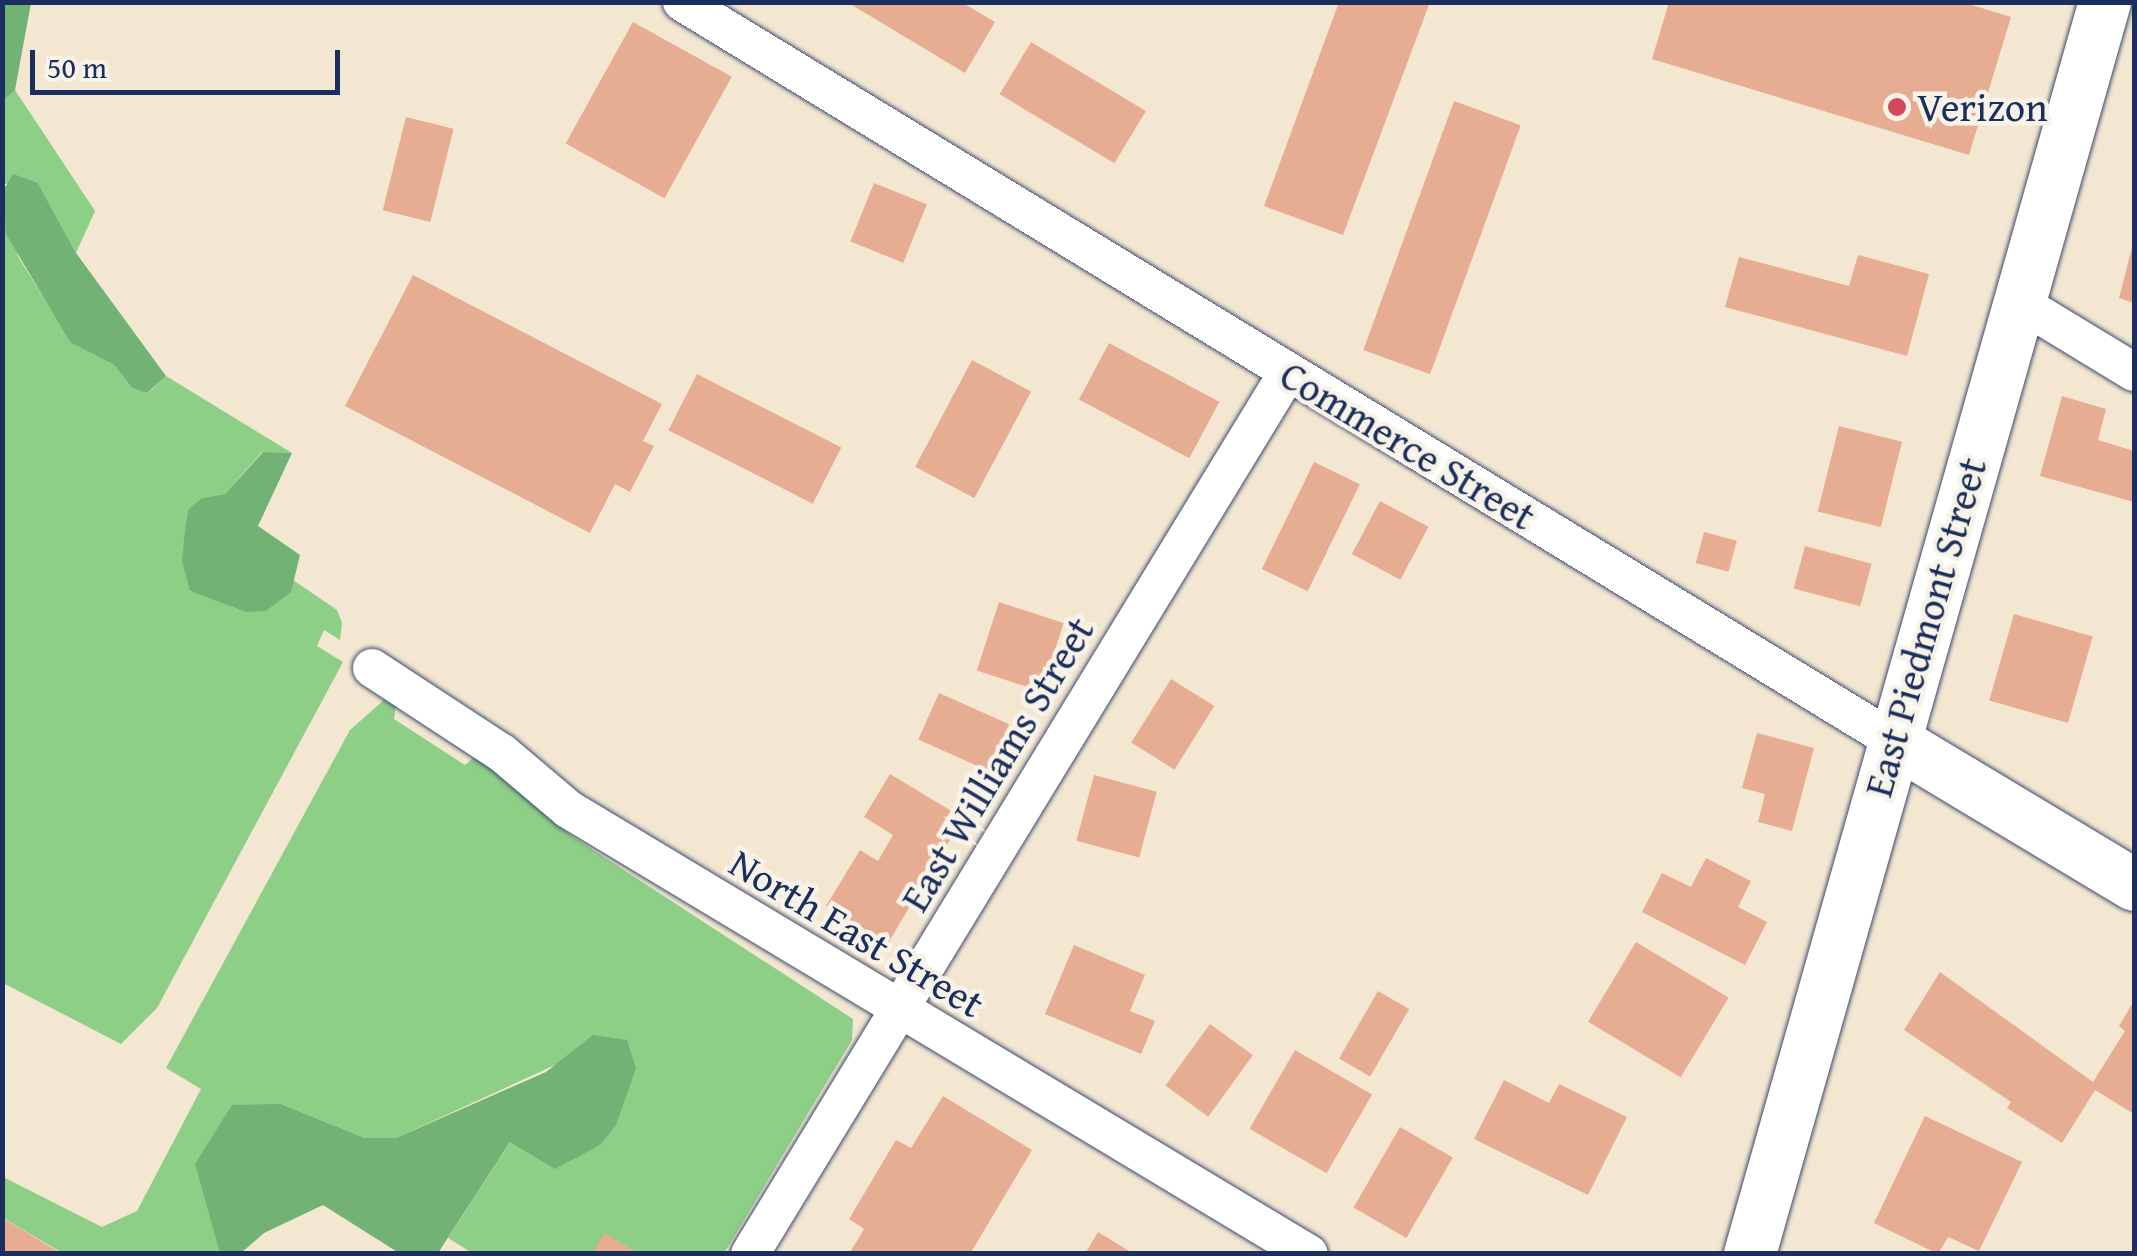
<!DOCTYPE html>
<style>
body{margin:0}
#map{position:relative;width:2137px;height:1256px;overflow:hidden;background:#f4e7d2;font-family:"Gentium Book Plus",serif}
div>[style]{position:absolute}
.green>*{inset:0;background:#8ecf87}
.forest>*{inset:0;background:#72b274}
.building>*{inset:0;background:#e7ad92;transform-origin:0 0}
.roads{filter:drop-shadow(0 0 2px #3c4b6f) drop-shadow(0 0 2px #3c4b6f)}
.street>*{height:38px;margin:-19px;padding:0 19px;transform-origin:19px;border-radius:19px;background:#fff}
.secondary>*{height:52px;margin:-26px;padding:0 26px;transform-origin:26px;border-radius:26px;background:#fff}
.dots>*{width:28px;height:28px;translate:-50% -50%;box-sizing:border-box;border:5px solid #f7f3e8;border-radius:50%}
span{translate:-50% -50%;white-space:nowrap;text-align:center;line-height:1.15;-webkit-text-stroke:9px #f7f3e8;paint-order:stroke}
.poi-label{font-size:40px;color:#1b2f5e}
.left{translate:0 -50%;text-align:left}
.street-label{font-size:40px;color:#1b2f5e}
.frame{position:absolute;inset:0;border:5px solid #1b2f5e;pointer-events:none}
.scale{position:absolute;left:30px;top:50px;width:310px;height:45px;box-sizing:border-box;border:5px solid #1b2f5e;border-top:0;padding-left:12px;font-size:30px;line-height:35px;white-space:nowrap;color:#1b2f5e;-webkit-text-stroke:8px #f7f3e8;paint-order:stroke}
</style>
<div id="map">
<div class="green">
<div style="clip-path:polygon(15px 90px,95px 211px,76px 253px,38px 183px,4px 184px,3px 191px,3px 101px)"></div>
<div style="clip-path:polygon(2px 215px,19px 258px,71px 342px,114px 365px,132px 388px,148px 393px,166px 376px,292px 453px,262px 452px,225px 494px,202px 498px,190px 591px,245px 612px,290px 592px,293px 580px,337px 610px,342px 623px,340px 640px,324px 630px,317px 646px,343px 662px,157px 1008px,121px 1044px,3px 983px)"></div>
<div style="clip-path:polygon(384px 700px,396px 704px,394px 719px,465px 765px,478px 754px,570px 835px,853px 1019px,852px 1040px,724px 1253px,472px 1253px,448px 1238px,511px 1141px,582px 1154px,600px 1145px,566px 1060px,396px 1138px,365px 1138px,281px 1104px,203px 1184px,220px 1253px,62px 1253px,3px 1218px,3px 1177px,102px 1227px,137px 1211px,201px 1089px,166px 1068px,350px 730px)"></div>
</div>
<div class="forest">
<div style="clip-path:polygon(3px 2px,31px 3px,15px 90px,3px 101px)"></div>
<div style="clip-path:polygon(13px 174px,38px 183px,76px 253px,166px 376px,147px 393px,132px 388px,114px 365px,70px 342px,6px 234px,3px 191px)"></div>
<div style="clip-path:polygon(263px 452px,292px 453px,258px 526px,300px 555px,291px 592px,266px 611px,245px 612px,190px 591px,182px 561px,185px 531px,188px 510px,202px 498px,225px 494px)"></div>
<div style="clip-path:polygon(593px 1035px,627px 1040px,636px 1068px,616px 1125px,600px 1145px,555px 1169px,510px 1142px,438px 1253px,399px 1253px,323px 1205px,264px 1233px,241px 1253px,220px 1253px,195px 1164px,232px 1105px,281px 1104px,365px 1138px,396px 1138px,546px 1072px)"></div>
</div>
<div class="building">
<div style="clip-path:polygon(847px 2px,961px 2px,995px 22px,965px 73px)"></div>
<div style="clip-path:polygon(1339px 2px,1430px 2px,1343px 235px,1264px 206px)"></div>
<div style="clip-path:polygon(1669px 2px,1962px 2px,2011px 17px,1969px 155px,1652px 59px)"></div>
<div style="left:633px;top:22px;width:113px;height:139px;rotate:29deg"></div>
<div style="left:1031px;top:42px;width:134px;height:61px;rotate:31deg"></div>
<div style="left:1454px;top:101px;width:71px;height:265px;rotate:20deg"></div>
<div style="left:406px;top:117px;width:49px;height:96px;rotate:14deg"></div>
<div style="left:874px;top:183px;width:57px;height:63px;rotate:22deg"></div>
<div style="clip-path:polygon(2133px 244px,2134px 245px,2134px 303px,2119px 298px)"></div>
<div style="clip-path:polygon(1858px 255px,1929px 274px,1907px 356px,1725px 307px,1739px 257px,1849px 286px)"></div>
<div style="clip-path:polygon(413px 275px,662px 404px,643px 441px,654px 446px,630px 492px,615px 484px,590px 533px,345px 406px)"></div>
<div style="left:1109px;top:343px;width:125px;height:64px;rotate:28deg"></div>
<div style="left:972px;top:360px;width:67px;height:121px;rotate:28deg"></div>
<div style="left:697px;top:374px;width:162px;height:63px;rotate:27deg"></div>
<div style="clip-path:polygon(2062px 396px,2106px 409px,2098px 440px,2134px 451px,2134px 502px,2040px 476px)"></div>
<div style="left:1839px;top:426px;width:65px;height:88px;rotate:14deg"></div>
<div style="left:1314px;top:462px;width:51px;height:119px;rotate:26deg"></div>
<div style="left:1380px;top:501px;width:55px;height:60px;rotate:28deg"></div>
<div style="left:1704px;top:532px;width:34px;height:32px;rotate:15deg"></div>
<div style="left:1805px;top:546px;width:69px;height:44px;rotate:15deg"></div>
<div style="left:999px;top:602px;width:68px;height:72px;rotate:18deg"></div>
<div style="left:2014px;top:614px;width:82px;height:90px;rotate:16deg"></div>
<div style="left:1171px;top:679px;width:51px;height:75px;rotate:32deg"></div>
<div style="left:939px;top:693px;width:77px;height:51px;rotate:24deg"></div>
<div style="clip-path:polygon(1757px 733px,1814px 748px,1792px 831px,1758px 822px,1765px 794px,1742px 788px)"></div>
<div style="clip-path:polygon(890px 774px,963px 818px,888px 943px,826px 906px,860px 850px,878px 861px,893px 835px,864px 817px)"></div>
<div style="left:1094px;top:775px;width:65px;height:68px;rotate:15deg"></div>
<div style="clip-path:polygon(1706px 858px,1751px 881px,1738px 907px,1767px 922px,1745px 965px,1642px 912px,1662px 873px,1691px 887px)"></div>
<div style="left:1636px;top:942px;width:108px;height:93px;rotate:31deg"></div>
<div style="clip-path:polygon(1074px 945px,1145px 975px,1130px 1011px,1155px 1021px,1141px 1054px,1045px 1014px)"></div>
<div style="clip-path:polygon(1940px 972px,2093px 1082px,2125px 1031px,2119px 1026px,2134px 1001px,2134px 1114px,2095px 1090px,2062px 1143px,2007px 1108px,2011px 1102px,1904px 1030px)"></div>
<div style="left:1378px;top:991px;width:36px;height:78px;rotate:30deg"></div>
<div style="left:1210px;top:1024px;width:53px;height:76px;rotate:36deg"></div>
<div style="left:1295px;top:1050px;width:89px;height:91px;rotate:30deg"></div>
<div style="clip-path:polygon(1504px 1080px,1549px 1103px,1559px 1084px,1627px 1117px,1588px 1195px,1474px 1139px)"></div>
<div style="clip-path:polygon(943px 1096px,1032px 1150px,970px 1254px,849px 1254px,864px 1229px,849px 1219px,896px 1140px,911px 1148px)"></div>
<div style="clip-path:polygon(1925px 1116px,2022px 1162px,1979px 1251px,1948px 1237px,1938px 1254px,1874px 1223px)"></div>
<div style="left:1400px;top:1127px;width:61px;height:93px;rotate:30deg"></div>
<div style="clip-path:polygon(2px 1218px,21px 1229px,62px 1254px,2px 1254px)"></div>
<div style="clip-path:polygon(1098px 1232px,1134px 1254px,1085px 1254px)"></div>
<div style="clip-path:polygon(604px 1233px,639px 1254px,592px 1254px)"></div>
</div>
<div class="roads">
<div class="street">
<div style="left:682px;top:2px;width:1418px;rotate:31.36deg"></div>
<div style="left:2017px;top:301px;width:137px;rotate:31.3deg"></div>
<div style="left:372px;top:668px;width:155px;rotate:33.2deg"></div>
<div style="left:502px;top:753px;width:87px;rotate:40.3deg"></div>
<div style="left:568px;top:809px;width:864px;rotate:30.99deg"></div>
<div style="left:750px;top:1254px;width:1033px;rotate:-58.62deg"></div>
</div>
<div class="secondary">
<div style="left:1893px;top:740px;width:281px;rotate:31deg"></div>
<div style="left:1750px;top:1254px;width:1301px;rotate:-74.17deg"></div>
</div>
</div>
<div class="dots">
<div style="left:1897px;top:107px;background:#d1495b"></div>
</div>
<div class="poi-label">
<span class="left" style="left:1917px;top:107px">Verizon</span>
</div>
<div class="street-label">
<span style="left:1408px;top:445px;rotate:31deg">Commerce Street</span>
<span style="left:1925px;top:627px;rotate:-74deg">East Piedmont Street</span>
<span style="left:997px;top:764px;rotate:-59deg">East Williams Street</span>
<span style="left:857px;top:933px;rotate:31deg">North East Street</span>
</div>
<div class="frame"></div>
<div class="scale">50 m</div>
</div>
